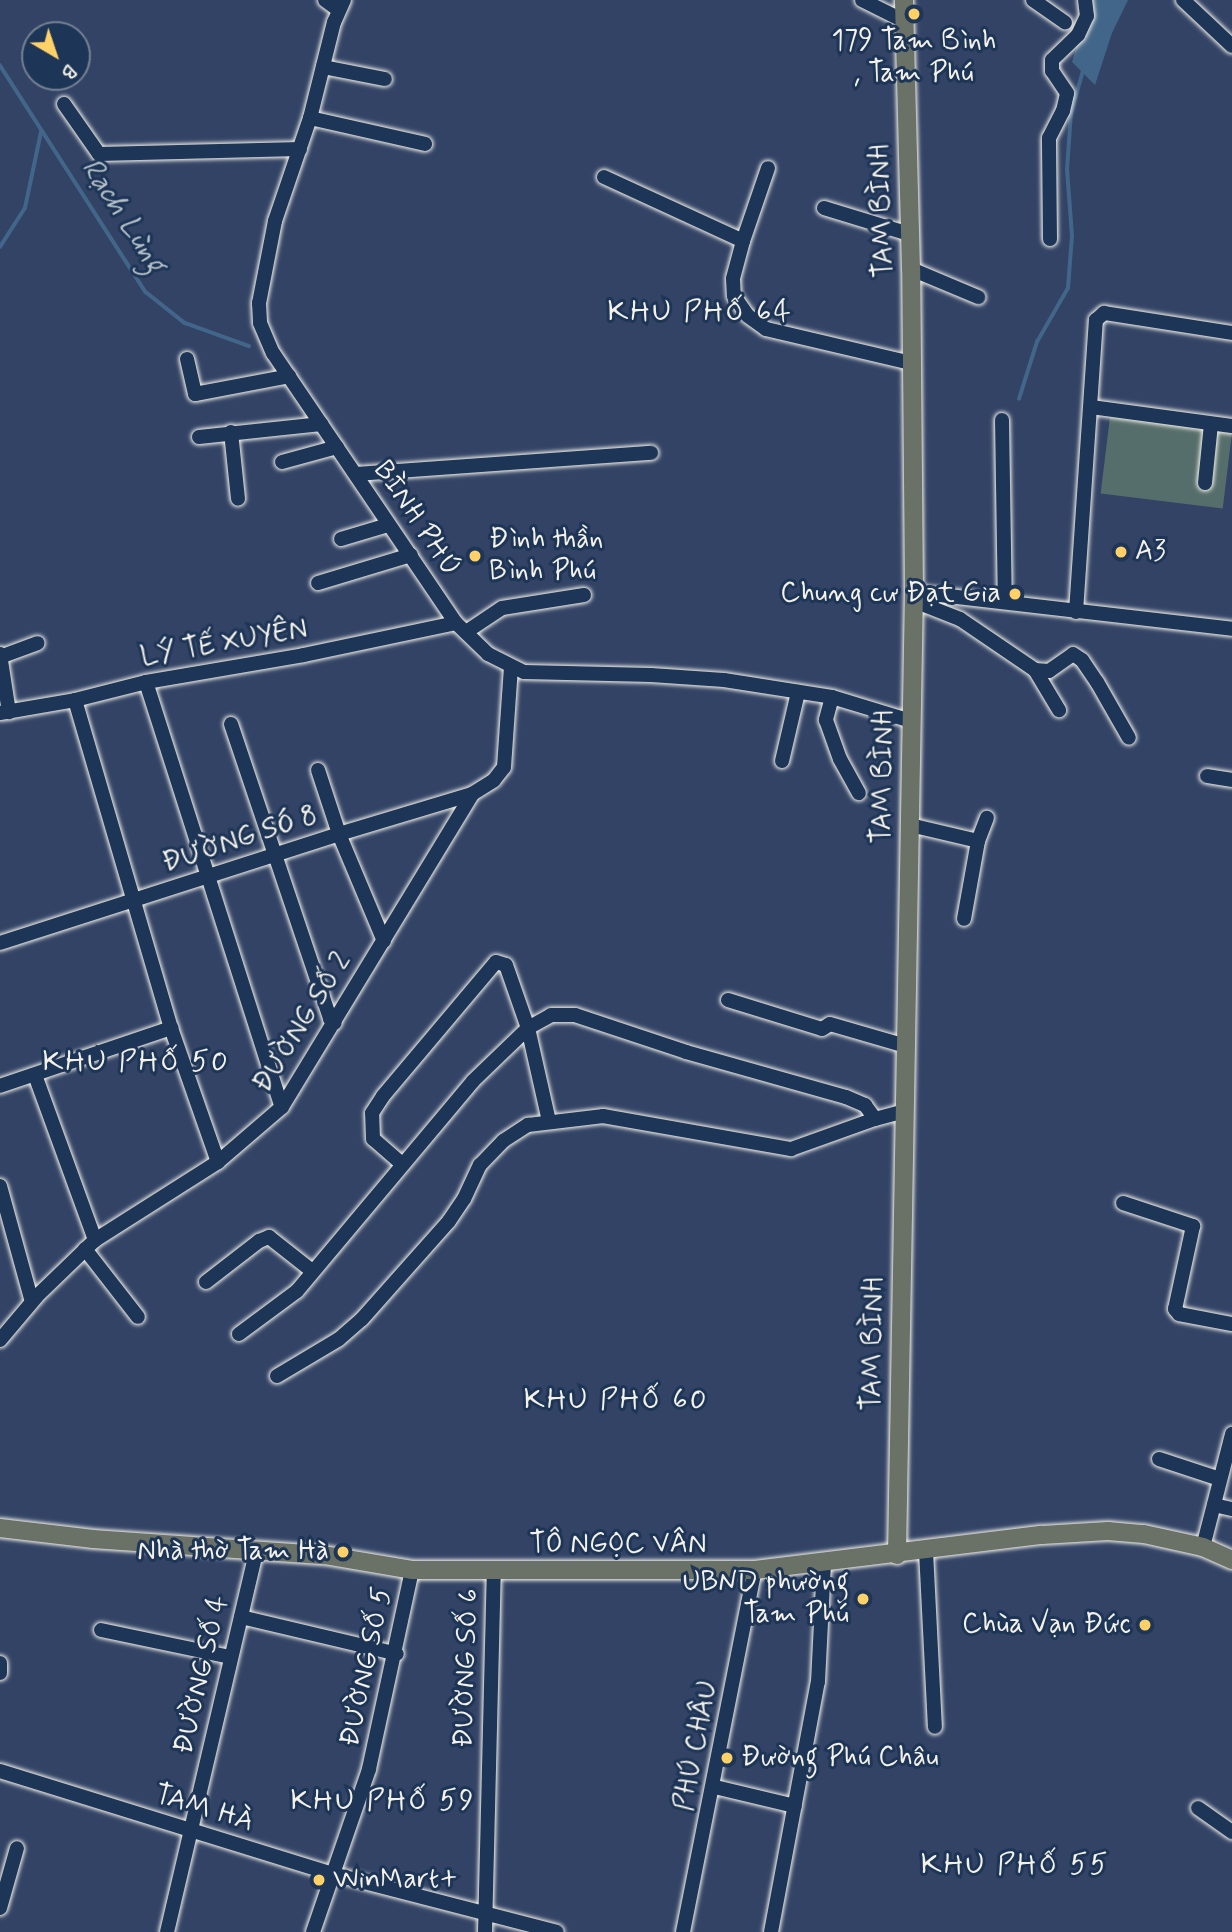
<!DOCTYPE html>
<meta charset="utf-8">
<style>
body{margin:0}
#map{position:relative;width:1232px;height:1932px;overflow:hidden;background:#324366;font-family:Mynerve,sans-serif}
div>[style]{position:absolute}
.green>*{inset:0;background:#566e6b;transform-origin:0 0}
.water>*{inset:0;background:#426689}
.stream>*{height:3.5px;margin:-1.75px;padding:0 1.75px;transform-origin:1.75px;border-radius:1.75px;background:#426689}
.roads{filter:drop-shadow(0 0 2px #f4f1e8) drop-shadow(0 0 2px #f4f1e8)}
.minor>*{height:14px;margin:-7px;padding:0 7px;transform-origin:7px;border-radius:7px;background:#1d3557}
.major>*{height:18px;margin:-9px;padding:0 9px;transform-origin:9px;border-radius:9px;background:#6a7166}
.dots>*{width:19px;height:19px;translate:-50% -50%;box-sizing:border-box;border:4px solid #1d3557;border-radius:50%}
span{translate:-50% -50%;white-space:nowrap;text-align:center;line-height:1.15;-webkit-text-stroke:6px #1d3557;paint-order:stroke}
.poi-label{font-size:28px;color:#f4f1e8}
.left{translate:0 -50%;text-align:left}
.right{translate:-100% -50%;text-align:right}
.street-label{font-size:28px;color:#f4f1e8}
.water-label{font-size:30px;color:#b6c0c7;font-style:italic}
.neighbourhood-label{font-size:30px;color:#f4f1e8;letter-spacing:2px}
.north{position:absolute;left:21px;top:21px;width:70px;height:70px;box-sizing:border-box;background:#1d3557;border:2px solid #738091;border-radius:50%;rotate:141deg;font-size:19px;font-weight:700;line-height:28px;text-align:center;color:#f4f1e8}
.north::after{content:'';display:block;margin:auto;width:24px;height:32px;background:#ffd166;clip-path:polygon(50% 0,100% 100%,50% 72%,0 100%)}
</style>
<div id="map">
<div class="green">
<div style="left:1110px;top:417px;width:123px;height:77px;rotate:7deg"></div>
</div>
<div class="water">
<div style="clip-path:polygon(1090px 0,1128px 0,1112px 33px,1095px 85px,1072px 62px)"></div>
</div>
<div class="stream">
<div style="left:0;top:65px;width:270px;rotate:57.3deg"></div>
<div style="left:146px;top:292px;width:50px;rotate:38.5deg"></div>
<div style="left:185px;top:323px;width:68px;rotate:19.8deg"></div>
<div style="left:0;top:247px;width:46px;rotate:-57.3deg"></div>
<div style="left:25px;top:208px;width:78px;rotate:-78.1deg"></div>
<div style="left:1019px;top:399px;width:60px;rotate:-72.5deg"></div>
<div style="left:1037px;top:342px;width:62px;rotate:-60.1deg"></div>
<div style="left:1068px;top:288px;width:52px;rotate:-85.6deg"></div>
<div style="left:1072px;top:236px;width:66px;rotate:-94.3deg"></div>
<div style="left:1067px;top:170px;width:57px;rotate:-86deg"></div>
<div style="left:1071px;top:113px;width:44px;rotate:-74.1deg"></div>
</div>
<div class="roads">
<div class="minor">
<div style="left:325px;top:0;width:17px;rotate:36deg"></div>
<div style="left:344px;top:0;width:24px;rotate:114deg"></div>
<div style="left:334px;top:22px;width:99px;rotate:104deg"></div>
<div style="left:310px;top:118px;width:109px;rotate:108.8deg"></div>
<div style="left:275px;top:221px;width:84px;rotate:101deg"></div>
<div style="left:259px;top:303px;width:20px;rotate:87deg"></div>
<div style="left:260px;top:323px;width:33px;rotate:67deg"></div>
<div style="left:273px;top:353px;width:326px;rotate:55.9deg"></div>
<div style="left:456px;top:623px;width:45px;rotate:44.1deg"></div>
<div style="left:488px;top:654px;width:40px;rotate:26.6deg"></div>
<div style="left:524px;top:672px;width:127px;rotate:1.4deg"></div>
<div style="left:651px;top:675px;width:73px;rotate:3.9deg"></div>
<div style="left:724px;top:680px;width:109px;rotate:8.9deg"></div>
<div style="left:832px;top:697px;width:83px;rotate:16.9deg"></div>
<div style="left:862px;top:0;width:47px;rotate:26.6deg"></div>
<div style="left:1033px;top:0;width:39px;rotate:35deg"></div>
<div style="left:1183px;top:0;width:67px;rotate:43.2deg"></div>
<div style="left:323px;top:67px;width:63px;rotate:11deg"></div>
<div style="left:64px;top:104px;width:61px;rotate:55deg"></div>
<div style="left:99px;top:154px;width:201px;rotate:-1.4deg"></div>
<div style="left:310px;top:118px;width:118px;rotate:12.7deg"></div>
<div style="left:604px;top:177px;width:153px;rotate:24.7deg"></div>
<div style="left:743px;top:241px;width:39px;rotate:105deg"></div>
<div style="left:733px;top:279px;width:17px;rotate:87deg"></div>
<div style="left:734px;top:296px;width:24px;rotate:55deg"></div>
<div style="left:748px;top:316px;width:22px;rotate:36deg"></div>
<div style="left:766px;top:329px;width:149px;rotate:13.2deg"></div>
<div style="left:824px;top:208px;width:89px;rotate:17deg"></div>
<div style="left:1050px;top:239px;width:101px;rotate:-90.6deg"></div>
<div style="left:1049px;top:138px;width:30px;rotate:-63deg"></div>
<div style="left:1063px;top:111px;width:18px;rotate:-77deg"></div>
<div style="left:1067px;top:93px;width:27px;rotate:-124deg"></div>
<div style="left:1052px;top:71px;width:11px;rotate:-90deg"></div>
<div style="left:1052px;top:60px;width:36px;rotate:-44deg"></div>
<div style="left:1078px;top:35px;width:21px;rotate:-65deg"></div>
<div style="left:1087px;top:16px;width:16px;rotate:-97deg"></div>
<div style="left:743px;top:241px;width:77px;rotate:-71.1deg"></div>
<div style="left:911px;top:269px;width:73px;rotate:22.7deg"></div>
<div style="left:187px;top:359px;width:36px;rotate:77deg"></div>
<div style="left:195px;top:394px;width:96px;rotate:-10.8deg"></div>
<div style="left:1091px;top:407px;width:142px;rotate:7.7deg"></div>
<div style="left:1002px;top:420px;width:182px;rotate:89.1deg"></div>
<div style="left:231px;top:432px;width:67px;rotate:84deg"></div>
<div style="left:199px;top:437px;width:123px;rotate:-6.1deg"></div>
<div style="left:282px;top:462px;width:57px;rotate:-15.3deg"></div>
<div style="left:356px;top:474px;width:296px;rotate:-4.1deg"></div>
<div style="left:1205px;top:483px;width:59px;rotate:-84.2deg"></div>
<div style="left:341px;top:539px;width:49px;rotate:-16.6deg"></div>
<div style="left:318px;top:583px;width:97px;rotate:-16.8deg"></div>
<div style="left:914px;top:592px;width:320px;rotate:6.6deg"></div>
<div style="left:914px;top:601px;width:49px;rotate:21.4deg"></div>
<div style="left:960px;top:619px;width:91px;rotate:34.2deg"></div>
<div style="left:1035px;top:670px;width:14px;rotate:4deg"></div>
<div style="left:1049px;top:671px;width:29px;rotate:-35deg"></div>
<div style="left:1073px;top:654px;width:11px;rotate:34deg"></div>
<div style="left:1082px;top:660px;width:27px;rotate:56deg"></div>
<div style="left:1097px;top:682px;width:64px;rotate:60.3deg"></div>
<div style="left:1076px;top:612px;width:293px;rotate:-86.1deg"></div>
<div style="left:1096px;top:320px;width:11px;rotate:-41deg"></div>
<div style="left:1104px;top:313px;width:130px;rotate:8.9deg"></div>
<div style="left:466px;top:632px;width:43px;rotate:-33.7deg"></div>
<div style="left:502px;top:608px;width:83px;rotate:-9deg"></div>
<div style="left:0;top:654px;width:59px;rotate:81.2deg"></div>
<div style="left:0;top:657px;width:40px;rotate:-20.2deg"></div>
<div style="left:1035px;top:670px;width:47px;rotate:59deg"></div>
<div style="left:146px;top:682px;width:446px;rotate:72.3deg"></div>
<div style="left:832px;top:697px;width:24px;rotate:105deg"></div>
<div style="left:826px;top:720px;width:41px;rotate:70.3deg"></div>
<div style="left:840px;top:759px;width:39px;rotate:61deg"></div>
<div style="left:75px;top:700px;width:342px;rotate:73.7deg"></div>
<div style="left:171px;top:1028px;width:142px;rotate:70.7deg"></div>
<div style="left:0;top:713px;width:76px;rotate:-9.8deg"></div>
<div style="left:75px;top:700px;width:73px;rotate:-14.2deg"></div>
<div style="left:146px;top:682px;width:160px;rotate:-9.7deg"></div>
<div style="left:304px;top:655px;width:155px;rotate:-11.9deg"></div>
<div style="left:231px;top:724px;width:311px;rotate:71.4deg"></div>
<div style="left:330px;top:1019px;width:6px;rotate:39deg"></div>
<div style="left:782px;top:761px;width:71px;rotate:-76.9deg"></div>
<div style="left:318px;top:770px;width:67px;rotate:71.8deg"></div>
<div style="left:339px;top:834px;width:116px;rotate:67.2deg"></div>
<div style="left:1207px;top:776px;width:25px;rotate:9deg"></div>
<div style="left:910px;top:825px;width:70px;rotate:13.2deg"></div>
<div style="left:978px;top:841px;width:79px;rotate:100.2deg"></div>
<div style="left:978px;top:841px;width:25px;rotate:-69deg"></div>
<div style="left:0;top:943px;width:356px;rotate:-17.8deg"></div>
<div style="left:339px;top:834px;width:139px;rotate:-16.7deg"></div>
<div style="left:472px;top:794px;width:26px;rotate:-32deg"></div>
<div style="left:494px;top:780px;width:16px;rotate:-52deg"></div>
<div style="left:504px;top:767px;width:99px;rotate:-86deg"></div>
<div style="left:728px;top:1000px;width:98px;rotate:17.1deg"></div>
<div style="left:822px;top:1029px;width:9px;rotate:-32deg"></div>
<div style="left:830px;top:1024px;width:79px;rotate:16.1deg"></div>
<div style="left:35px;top:1075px;width:176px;rotate:70deg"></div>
<div style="left:0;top:1086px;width:181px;rotate:-18.7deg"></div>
<div style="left:402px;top:1164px;width:38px;rotate:-139deg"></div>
<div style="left:373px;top:1139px;width:26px;rotate:-92deg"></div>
<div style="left:372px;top:1113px;width:20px;rotate:-57deg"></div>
<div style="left:383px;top:1096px;width:175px;rotate:-49.9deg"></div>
<div style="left:496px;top:962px;width:10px;rotate:17deg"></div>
<div style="left:506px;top:965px;width:67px;rotate:70.8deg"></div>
<div style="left:528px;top:1028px;width:95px;rotate:77.3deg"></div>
<div style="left:0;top:1186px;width:120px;rotate:74.6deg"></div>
<div style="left:1123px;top:1203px;width:74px;rotate:18.2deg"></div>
<div style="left:1193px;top:1226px;width:85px;rotate:102.2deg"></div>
<div style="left:1175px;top:1309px;width:6px;rotate:51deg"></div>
<div style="left:1179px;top:1314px;width:54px;rotate:10.7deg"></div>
<div style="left:85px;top:1249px;width:86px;rotate:52.1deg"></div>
<div style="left:206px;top:1282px;width:67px;rotate:-37.7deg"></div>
<div style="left:259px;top:1241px;width:11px;rotate:-22deg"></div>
<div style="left:269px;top:1237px;width:55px;rotate:38.3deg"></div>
<div style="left:239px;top:1334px;width:72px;rotate:-36.6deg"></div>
<div style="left:297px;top:1291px;width:274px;rotate:-50deg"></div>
<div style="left:473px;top:1081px;width:76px;rotate:-43.9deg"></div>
<div style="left:528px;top:1028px;width:26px;rotate:-29deg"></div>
<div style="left:551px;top:1015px;width:24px"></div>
<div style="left:575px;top:1015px;width:117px;rotate:18.4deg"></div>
<div style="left:686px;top:1052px;width:166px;rotate:15.7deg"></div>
<div style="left:846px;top:1097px;width:21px;rotate:23deg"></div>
<div style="left:865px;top:1105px;width:17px;rotate:54deg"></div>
<div style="left:875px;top:1119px;width:31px;rotate:-15deg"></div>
<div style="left:0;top:1340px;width:57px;rotate:-49.9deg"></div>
<div style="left:37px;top:1296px;width:81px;rotate:-44deg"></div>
<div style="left:95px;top:1240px;width:146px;rotate:-32.4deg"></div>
<div style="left:218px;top:1162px;width:84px;rotate:-40.7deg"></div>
<div style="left:282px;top:1107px;width:366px;rotate:-58.7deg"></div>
<div style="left:277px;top:1376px;width:72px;rotate:-30.8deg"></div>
<div style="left:339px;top:1339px;width:30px;rotate:-41deg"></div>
<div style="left:362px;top:1319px;width:131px;rotate:-48.4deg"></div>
<div style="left:449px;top:1221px;width:27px;rotate:-56deg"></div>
<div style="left:464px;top:1199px;width:38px;rotate:-65deg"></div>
<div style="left:480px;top:1165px;width:33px;rotate:-46deg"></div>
<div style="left:503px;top:1141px;width:30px;rotate:-33deg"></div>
<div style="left:528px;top:1125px;width:76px;rotate:-6.8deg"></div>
<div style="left:603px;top:1116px;width:191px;rotate:10deg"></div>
<div style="left:791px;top:1149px;width:89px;rotate:-19.7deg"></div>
<div style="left:1159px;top:1459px;width:64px;rotate:18.2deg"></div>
<div style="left:1214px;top:1505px;width:18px;rotate:13deg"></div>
<div style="left:1203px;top:1547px;width:117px;rotate:-75.6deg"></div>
<div style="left:926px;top:1551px;width:176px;rotate:87.1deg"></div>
<div style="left:241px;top:1617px;width:160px;rotate:13.3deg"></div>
<div style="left:101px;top:1630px;width:132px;rotate:11.8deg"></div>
<div style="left:0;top:1663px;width:10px;rotate:90deg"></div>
<div style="left:0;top:1771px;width:349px;rotate:17.2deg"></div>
<div style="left:333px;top:1874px;width:231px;rotate:14.5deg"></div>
<div style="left:715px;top:1787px;width:82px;rotate:13.4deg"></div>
<div style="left:1198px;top:1808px;width:42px;rotate:35.2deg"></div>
<div style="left:0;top:1908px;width:62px;rotate:-74.2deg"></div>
<div style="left:167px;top:1932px;width:389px;rotate:-76.8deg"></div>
<div style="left:313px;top:1932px;width:172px;rotate:-71deg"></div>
<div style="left:369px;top:1769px;width:204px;rotate:-77.8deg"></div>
<div style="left:485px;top:1932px;width:360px;rotate:-88.6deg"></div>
<div style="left:683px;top:1932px;width:369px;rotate:-78.8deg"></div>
<div style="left:771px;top:1932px;width:254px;rotate:-79.4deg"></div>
<div style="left:818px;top:1682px;width:120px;rotate:-87.1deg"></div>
</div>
<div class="major">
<div style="left:0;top:1528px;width:94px;rotate:6.7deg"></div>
<div style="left:93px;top:1539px;width:232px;rotate:4deg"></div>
<div style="left:324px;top:1555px;width:89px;rotate:9.7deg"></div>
<div style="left:412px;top:1570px;width:343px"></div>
<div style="left:755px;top:1570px;width:289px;rotate:-7deg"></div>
<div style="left:1042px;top:1535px;width:66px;rotate:-3.5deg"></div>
<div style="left:1108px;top:1531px;width:36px;rotate:5deg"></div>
<div style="left:1144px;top:1534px;width:60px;rotate:12.4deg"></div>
<div style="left:1203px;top:1547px;width:32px;rotate:24deg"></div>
<div style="left:897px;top:1555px;width:963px;rotate:-88.99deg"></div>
<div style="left:914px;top:592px;width:323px;rotate:-90.5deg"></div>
<div style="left:911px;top:269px;width:269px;rotate:-91.5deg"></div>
</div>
</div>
<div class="dots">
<div style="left:914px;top:14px;background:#ffd166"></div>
<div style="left:1121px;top:552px;background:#ffd166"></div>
<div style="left:475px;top:556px;background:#ffd166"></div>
<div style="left:1015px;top:594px;background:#ffd166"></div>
<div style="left:343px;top:1552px;background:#ffd166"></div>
<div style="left:863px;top:1599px;background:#ffd166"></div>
<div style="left:1145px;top:1625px;background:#ffd166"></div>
<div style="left:727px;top:1758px;background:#ffd166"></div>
<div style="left:319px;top:1880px;background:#ffd166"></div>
</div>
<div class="poi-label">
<span style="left:914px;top:58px">179 Tam Bình<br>, Tam Phú</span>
<span class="left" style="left:489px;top:556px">Đình thần<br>Bình Phú</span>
<span class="left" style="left:1135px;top:552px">A3</span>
<span class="right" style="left:1001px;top:594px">Chung cư Đạt Gia</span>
<span class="right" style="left:329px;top:1552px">Nhà thờ Tam Hà</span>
<span class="right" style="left:849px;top:1599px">UBND phường<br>Tam Phú</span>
<span class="right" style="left:1131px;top:1625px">Chùa Vạn Đức</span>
<span class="left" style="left:741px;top:1758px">Đường Phú Châu</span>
<span class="left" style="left:333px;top:1880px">WinMart+</span>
</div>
<div class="street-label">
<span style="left:883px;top:211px;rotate:-92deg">TAM BÌNH</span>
<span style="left:416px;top:519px;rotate:56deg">BÌNH PHÚ</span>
<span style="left:224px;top:644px;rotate:-10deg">LÝ TẾ XUYÊN</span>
<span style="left:884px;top:777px;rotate:-89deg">TAM BÌNH</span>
<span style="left:240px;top:840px;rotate:-18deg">ĐƯỜNG SÓ 8</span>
<span style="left:303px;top:1023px;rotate:-58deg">ĐƯỜNG SỐ 2</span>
<span style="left:874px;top:1344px;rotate:-89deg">TAM BÌNH</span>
<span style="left:618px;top:1545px">TÔ NGỌC VÂN</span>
<span style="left:367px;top:1667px;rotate:-78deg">ĐƯỜNG SỐ 5</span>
<span style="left:467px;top:1668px;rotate:-88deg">ĐƯỜNG SỐ 6</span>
<span style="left:202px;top:1675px;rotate:-77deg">ĐƯỜNG SỐ 4</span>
<span style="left:697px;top:1746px;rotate:-79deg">PHÚ CHÂU</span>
<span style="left:204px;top:1809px;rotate:17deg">TAM HÀ</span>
</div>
<div class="water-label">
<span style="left:123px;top:216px;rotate:57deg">Rạch Lùng</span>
</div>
<div class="neighbourhood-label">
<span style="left:700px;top:312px">KHU PHỐ 64</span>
<span style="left:136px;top:1062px">KHU PHỐ 50</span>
<span style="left:616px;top:1400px">KHU PHỐ 60</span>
<span style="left:383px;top:1801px">KHU PHỐ 59</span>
<span style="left:1015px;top:1865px">KHU PHỐ 55</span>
</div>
<div class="north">B</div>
</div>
